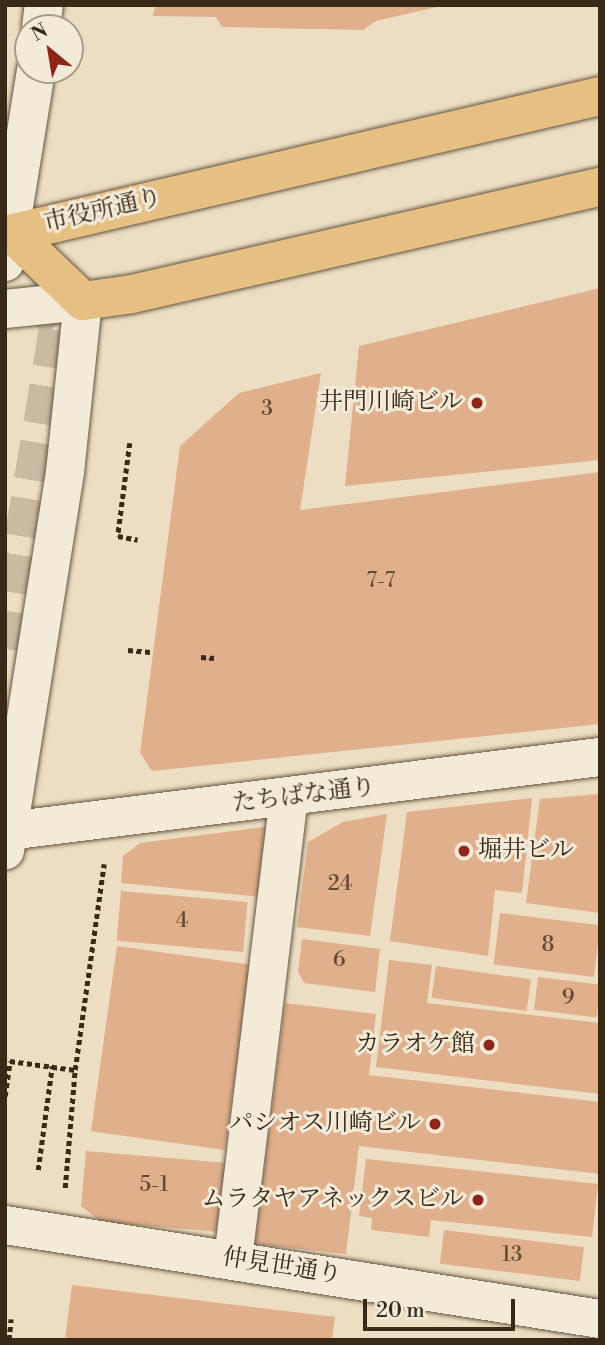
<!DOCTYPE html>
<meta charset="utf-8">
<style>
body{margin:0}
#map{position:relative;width:605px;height:1345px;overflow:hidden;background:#eddec3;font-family:"Libre Bodoni","Noto Serif JP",serif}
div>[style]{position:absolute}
.building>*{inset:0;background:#e0af8c;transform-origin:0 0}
.minor-tunnel>*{height:38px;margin-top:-19px;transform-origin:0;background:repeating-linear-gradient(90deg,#c9baa1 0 38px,transparent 0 57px)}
.path>*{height:4.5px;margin-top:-2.25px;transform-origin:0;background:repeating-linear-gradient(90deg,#392917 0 5px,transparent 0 8.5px)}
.roads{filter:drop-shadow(0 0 2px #665642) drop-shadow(0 0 2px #665642)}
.minor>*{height:38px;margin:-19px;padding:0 19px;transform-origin:19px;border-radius:19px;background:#f3ead8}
.major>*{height:38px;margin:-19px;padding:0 19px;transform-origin:19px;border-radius:19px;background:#e6bf82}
.dots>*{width:19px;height:19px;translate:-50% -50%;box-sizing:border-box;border:4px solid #f3ead8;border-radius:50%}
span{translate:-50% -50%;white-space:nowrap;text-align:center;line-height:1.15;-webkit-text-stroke:6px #f3ead8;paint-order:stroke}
.number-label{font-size:21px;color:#634a34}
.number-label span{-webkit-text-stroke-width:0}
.street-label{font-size:24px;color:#392917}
.poi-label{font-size:24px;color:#392917}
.right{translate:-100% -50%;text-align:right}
.left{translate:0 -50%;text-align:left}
.frame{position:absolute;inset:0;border:7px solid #392917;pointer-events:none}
.north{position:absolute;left:14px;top:14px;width:70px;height:70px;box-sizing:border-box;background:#f3ead8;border:2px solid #a99d8b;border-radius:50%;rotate:330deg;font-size:19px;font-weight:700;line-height:28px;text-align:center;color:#392917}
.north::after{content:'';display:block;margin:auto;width:24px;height:32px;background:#8f2418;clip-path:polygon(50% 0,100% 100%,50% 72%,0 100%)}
.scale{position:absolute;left:363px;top:1299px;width:152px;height:32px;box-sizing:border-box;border:4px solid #392917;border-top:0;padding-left:9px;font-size:21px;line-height:24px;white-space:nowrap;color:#392917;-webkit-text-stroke:5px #f3ead8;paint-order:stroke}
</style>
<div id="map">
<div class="building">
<div style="clip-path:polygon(155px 5px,441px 5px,441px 6px,376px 21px,363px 30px,222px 27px,216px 17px,153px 16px)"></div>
<div style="clip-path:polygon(600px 288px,600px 460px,345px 486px,359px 346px)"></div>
<div style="clip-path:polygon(321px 373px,300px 510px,600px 472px,600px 724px,152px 771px,140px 753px,180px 446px,239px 393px)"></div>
<div style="clip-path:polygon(600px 794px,600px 913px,526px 903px,540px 799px)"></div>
<div style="clip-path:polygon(532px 798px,522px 893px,495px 890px,488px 956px,390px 941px,407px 812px)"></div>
<div style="clip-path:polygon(387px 814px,370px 936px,297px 927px,308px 842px,343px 822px)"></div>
<div style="clip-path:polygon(272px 826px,260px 897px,121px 883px,123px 856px,140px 843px)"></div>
<div style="left:121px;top:891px;width:127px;height:50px;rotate:5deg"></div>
<div style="left:500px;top:913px;width:101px;height:52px;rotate:7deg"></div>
<div style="clip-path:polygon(302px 939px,380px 949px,375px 992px,304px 983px,298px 972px)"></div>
<div style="left:117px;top:946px;width:135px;height:187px;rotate:8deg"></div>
<div style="clip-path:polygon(389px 960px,432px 965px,427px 1003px,600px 1023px,600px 1094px,376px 1067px)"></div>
<div style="left:436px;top:966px;width:96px;height:32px;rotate:8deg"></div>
<div style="left:538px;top:977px;width:63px;height:33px;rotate:7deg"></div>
<div style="clip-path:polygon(285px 1003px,376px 1014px,369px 1075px,600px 1102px,600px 1174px,359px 1146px,346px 1254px,255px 1244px)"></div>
<div style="clip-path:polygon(86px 1151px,227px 1163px,220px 1232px,101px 1222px,81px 1206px)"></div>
<div style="clip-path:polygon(366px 1159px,598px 1184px,592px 1237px,431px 1220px,429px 1237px,371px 1230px,372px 1218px,359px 1216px)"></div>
<div style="left:444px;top:1230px;width:141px;height:34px;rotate:7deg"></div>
<div style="clip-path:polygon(72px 1285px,335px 1317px,332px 1340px,65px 1340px)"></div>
</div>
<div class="minor-tunnel">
<div style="left:5px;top:649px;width:329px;rotate:-80.6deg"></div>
<div style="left:59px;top:324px;width:57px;rotate:-126.5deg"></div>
</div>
<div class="path">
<div style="left:130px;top:443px;width:94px;rotate:97.4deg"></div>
<div style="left:118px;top:536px;width:20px;rotate:11deg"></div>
<div style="left:128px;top:650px;width:25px;rotate:5deg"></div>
<div style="left:201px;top:657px;width:13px;rotate:4deg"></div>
<div style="left:5px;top:1096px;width:35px;rotate:-82deg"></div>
<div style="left:10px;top:1061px;width:66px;rotate:7.9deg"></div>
<div style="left:38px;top:1170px;width:105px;rotate:-82.3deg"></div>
<div style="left:65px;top:1188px;width:118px;rotate:-85.2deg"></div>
<div style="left:75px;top:1070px;width:208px;rotate:-82deg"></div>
<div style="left:9px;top:1340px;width:21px;rotate:-85deg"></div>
</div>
<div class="roads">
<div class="minor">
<div style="left:41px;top:28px;width:23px;rotate:-83deg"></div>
<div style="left:5px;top:262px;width:194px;rotate:-80.8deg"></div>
<div style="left:5px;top:309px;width:78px;rotate:-5.9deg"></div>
<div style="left:83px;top:301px;width:172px;rotate:96deg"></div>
<div style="left:65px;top:472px;width:383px;rotate:99deg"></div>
<div style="left:8px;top:831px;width:597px;rotate:-7.13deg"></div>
<div style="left:5px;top:1225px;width:602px;rotate:8.98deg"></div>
<div style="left:233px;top:1259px;width:464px;rotate:-83.1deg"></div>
</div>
<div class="major">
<div style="left:12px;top:233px;width:98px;rotate:43.8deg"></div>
<div style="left:83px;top:301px;width:49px;rotate:-8.1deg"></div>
<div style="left:132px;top:294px;width:480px;rotate:-12.9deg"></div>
<div style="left:5px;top:235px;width:611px;rotate:-13.15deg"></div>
</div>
</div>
<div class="dots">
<div style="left:477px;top:403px;background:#8f2418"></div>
<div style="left:464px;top:851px;background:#8f2418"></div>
<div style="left:489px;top:1045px;background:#8f2418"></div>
<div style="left:435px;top:1124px;background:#8f2418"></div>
<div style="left:478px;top:1200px;background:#8f2418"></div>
</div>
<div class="number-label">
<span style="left:267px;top:409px">3</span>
<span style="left:381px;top:581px">7-7</span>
<span style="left:340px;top:884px">24</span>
<span style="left:182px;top:921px">4</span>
<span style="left:548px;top:945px">8</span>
<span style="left:339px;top:960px">6</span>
<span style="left:568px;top:998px">9</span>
<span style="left:154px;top:1185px">5-1</span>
<span style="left:512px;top:1255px">13</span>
</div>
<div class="street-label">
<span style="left:103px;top:211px;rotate:-13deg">市役所通り</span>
<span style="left:304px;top:796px;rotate:-7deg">たちばな通り</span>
<span style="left:282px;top:1267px;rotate:9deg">仲見世通り</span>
</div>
<div class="poi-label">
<span class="right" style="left:463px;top:403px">井門川崎ビル</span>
<span class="left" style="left:478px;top:851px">堀井ビル</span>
<span class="right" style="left:475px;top:1045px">カラオケ館</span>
<span class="right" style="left:421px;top:1124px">パシオス川崎ビル</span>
<span class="right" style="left:464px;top:1200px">ムラタヤアネックスビル</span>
</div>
<div class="frame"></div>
<div class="north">N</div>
<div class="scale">20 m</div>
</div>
